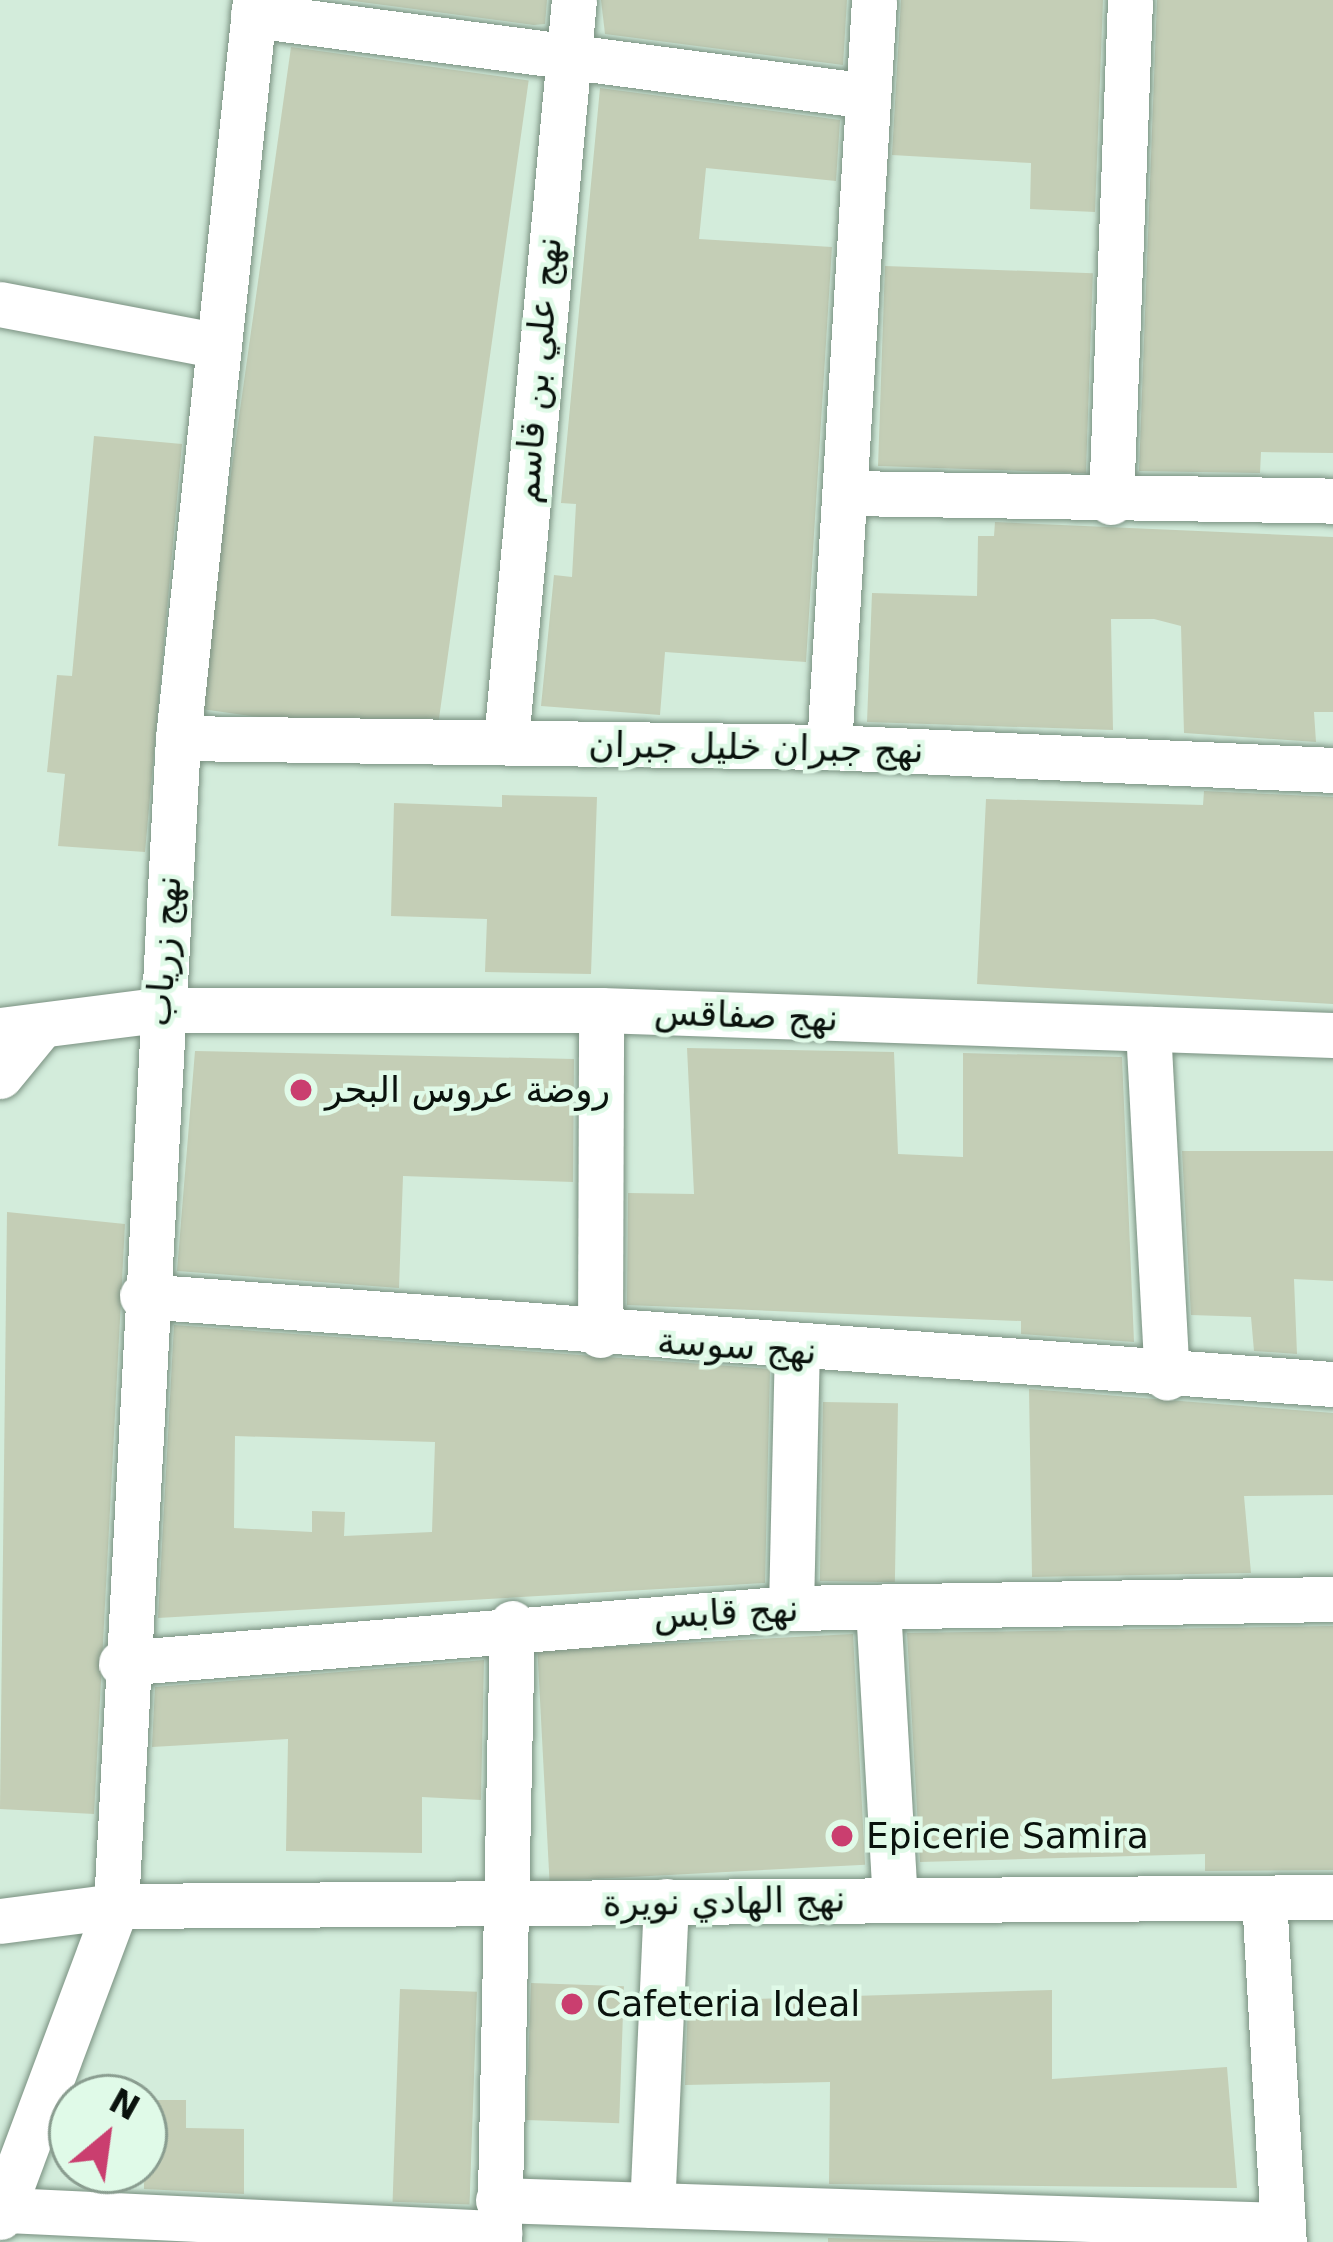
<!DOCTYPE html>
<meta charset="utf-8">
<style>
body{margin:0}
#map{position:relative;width:1333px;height:2242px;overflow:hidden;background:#d3ecdb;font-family:"DejaVu Sans","Noto Sans Arabic",sans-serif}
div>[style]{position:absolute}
.building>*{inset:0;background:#c4ceb6;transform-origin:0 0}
.roads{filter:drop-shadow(0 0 3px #799080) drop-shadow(0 0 3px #799080)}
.minor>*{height:45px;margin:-22.5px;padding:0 22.5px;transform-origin:22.5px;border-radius:22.5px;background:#fff}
.dots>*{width:33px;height:33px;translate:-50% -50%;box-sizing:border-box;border:6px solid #e0fae8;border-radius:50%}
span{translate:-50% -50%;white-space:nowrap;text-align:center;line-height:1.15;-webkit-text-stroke:9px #e0fae8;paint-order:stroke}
.street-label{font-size:36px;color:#0a120d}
.poi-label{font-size:36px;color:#0a120d}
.left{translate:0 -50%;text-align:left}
.north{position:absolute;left:48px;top:2074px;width:120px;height:120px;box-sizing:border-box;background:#e0fae8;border:3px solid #8a9d90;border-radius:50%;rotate:29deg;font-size:33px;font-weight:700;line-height:48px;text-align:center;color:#0a120d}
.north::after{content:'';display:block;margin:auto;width:42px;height:54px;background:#ca3e6f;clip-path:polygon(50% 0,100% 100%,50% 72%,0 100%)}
</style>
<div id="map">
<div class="building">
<div style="clip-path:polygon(346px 0,547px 0,545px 24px,534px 25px)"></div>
<div style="clip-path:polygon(601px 0,847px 0,843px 65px,605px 34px)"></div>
<div style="clip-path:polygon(901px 0,1103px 0,1095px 212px,1030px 209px,1031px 163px,892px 155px)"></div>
<div style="clip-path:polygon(1157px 0,1333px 0,1333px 453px,1261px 452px,1260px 473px,1139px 471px)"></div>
<div style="left:291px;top:47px;width:240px;height:668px;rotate:8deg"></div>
<div style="clip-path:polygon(600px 88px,840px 120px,836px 181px,706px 168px,699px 239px,832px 247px,806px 662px,665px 652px,660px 715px,541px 706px,554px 575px,572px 577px,576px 504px,561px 503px)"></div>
<div style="left:885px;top:266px;width:208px;height:200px;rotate:2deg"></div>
<div style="clip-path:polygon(94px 436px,182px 444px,145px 852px,58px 846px,65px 774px,47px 772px,57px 675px,72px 676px)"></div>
<div style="clip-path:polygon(995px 522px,1333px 537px,1333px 712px,1314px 712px,1316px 742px,1184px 733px,1181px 626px,1154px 619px,1111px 619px,1113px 730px,867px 722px,872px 593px,977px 596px,978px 536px,994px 536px)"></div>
<div style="clip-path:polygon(1204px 791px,1333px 797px,1333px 1004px,977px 984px,986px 799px,1203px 805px)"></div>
<div style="clip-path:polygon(502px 795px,597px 797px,591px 974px,485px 972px,487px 919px,391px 916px,394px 803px,502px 807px)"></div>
<div style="clip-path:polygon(687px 1048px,894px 1052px,898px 1154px,963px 1157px,963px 1053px,1122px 1057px,1134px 1342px,1021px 1334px,1021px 1321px,627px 1305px,628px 1193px,694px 1194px)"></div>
<div style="clip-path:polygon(195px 1051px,574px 1059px,573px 1182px,403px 1176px,399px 1288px,177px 1271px)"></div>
<div style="clip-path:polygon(1182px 1151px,1333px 1151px,1333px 1281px,1294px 1279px,1297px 1354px,1254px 1351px,1251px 1317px,1191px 1315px)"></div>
<div style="clip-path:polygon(7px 1212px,125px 1224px,94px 1814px,0 1809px)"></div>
<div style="clip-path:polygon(evenodd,174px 1325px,770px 1369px,765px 1583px,158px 1618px,174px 1325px,235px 1436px,435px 1442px,432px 1532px,344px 1536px,345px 1512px,312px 1511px,312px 1532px,234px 1528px,235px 1436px)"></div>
<div style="clip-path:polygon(1029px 1389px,1333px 1413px,1333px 1495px,1244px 1496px,1251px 1573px,1032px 1577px)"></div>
<div style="left:823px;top:1402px;width:75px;height:179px;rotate:1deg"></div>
<div style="clip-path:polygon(1333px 1626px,1333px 1870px,1205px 1871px,1205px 1854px,920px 1862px,907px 1633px)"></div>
<div style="left:853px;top:1634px;width:231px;height:316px;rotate:87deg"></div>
<div style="clip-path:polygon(484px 1660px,481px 1800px,422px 1797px,422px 1853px,286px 1851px,288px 1739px,152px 1747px,155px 1687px)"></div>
<div style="left:531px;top:1983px;width:93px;height:137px;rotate:2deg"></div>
<div style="left:400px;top:1989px;width:77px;height:213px;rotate:2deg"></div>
<div style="clip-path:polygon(1052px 1990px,1052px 2079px,1227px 2067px,1237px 2188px,829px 2184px,830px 2082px,685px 2085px,688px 2001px)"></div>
<div style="clip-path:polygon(144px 2100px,186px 2100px,186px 2128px,244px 2129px,244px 2194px,144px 2189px)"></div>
<div style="clip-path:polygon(828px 2238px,967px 2242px,828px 2242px)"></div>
</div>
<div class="roads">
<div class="minor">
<div style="left:253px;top:15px;width:620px;rotate:7.5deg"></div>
<div style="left:0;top:304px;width:218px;rotate:10.8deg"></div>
<div style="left:847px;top:493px;width:486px;rotate:0.9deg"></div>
<div style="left:1111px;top:502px;width:502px;rotate:-87.83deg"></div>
<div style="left:178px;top:738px;width:651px;rotate:0.79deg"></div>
<div style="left:829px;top:747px;width:505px;rotate:2.61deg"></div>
<div style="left:506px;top:741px;width:744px;rotate:-84.76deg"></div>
<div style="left:829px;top:747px;width:748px;rotate:-86.55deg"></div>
<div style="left:1148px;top:1029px;width:349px;rotate:86.9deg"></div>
<div style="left:0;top:1030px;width:160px;rotate:-7.2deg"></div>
<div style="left:159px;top:1010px;width:442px"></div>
<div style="left:601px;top:1010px;width:732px;rotate:1.96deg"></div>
<div style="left:0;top:1076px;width:58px;rotate:-50.6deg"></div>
<div style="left:142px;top:1296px;width:1194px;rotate:4.23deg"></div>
<div style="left:600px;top:1335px;width:325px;rotate:-89.8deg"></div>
<div style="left:878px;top:1607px;width:293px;rotate:86.7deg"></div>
<div style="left:791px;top:1608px;width:257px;rotate:-88.7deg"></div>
<div style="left:121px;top:1663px;width:672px;rotate:-4.69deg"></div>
<div style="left:791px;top:1608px;width:542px;rotate:-0.95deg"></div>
<div style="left:1264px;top:1898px;width:345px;rotate:86.7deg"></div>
<div style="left:666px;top:1901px;width:304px;rotate:92.6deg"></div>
<div style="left:652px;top:2205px;width:630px;rotate:1.82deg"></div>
<div style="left:0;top:1921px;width:117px;rotate:-7.4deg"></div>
<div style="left:116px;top:1906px;width:1217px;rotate:-0.42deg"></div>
<div style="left:498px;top:2200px;width:154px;rotate:1.9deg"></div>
<div style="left:7px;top:2210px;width:493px;rotate:2.7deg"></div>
<div style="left:0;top:2217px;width:332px;rotate:-69.5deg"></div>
<div style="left:116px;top:1906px;width:1170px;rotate:-86.96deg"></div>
<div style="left:178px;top:738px;width:742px;rotate:-84.04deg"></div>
<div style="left:499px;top:2242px;width:619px;rotate:-88.8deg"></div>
</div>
</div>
<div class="dots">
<div style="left:301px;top:1090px;background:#ca3e6f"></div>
<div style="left:842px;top:1836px;background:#ca3e6f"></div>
<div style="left:572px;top:2004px;background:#ca3e6f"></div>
</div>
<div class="street-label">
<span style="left:537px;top:370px;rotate:-85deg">نهج علي بن قاسم</span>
<span style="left:756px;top:747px;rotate:1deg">نهج جبران خليل جبران</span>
<span style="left:163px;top:951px;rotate:-86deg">نهج زرياب</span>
<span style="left:746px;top:1015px;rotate:2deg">نهج صفاقس</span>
<span style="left:737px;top:1346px;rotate:4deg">نهج سوسة</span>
<span style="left:726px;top:1612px;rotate:-3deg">نهج قابس</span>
<span style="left:724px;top:1901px;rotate:-1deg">نهج الهادي نويرة</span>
</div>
<div class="poi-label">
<span class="left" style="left:325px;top:1090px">روضة عروس البحر</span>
<span class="left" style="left:866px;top:1836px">Epicerie Samira</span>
<span class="left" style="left:596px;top:2004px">Cafeteria Ideal</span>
</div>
<div class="north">N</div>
</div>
